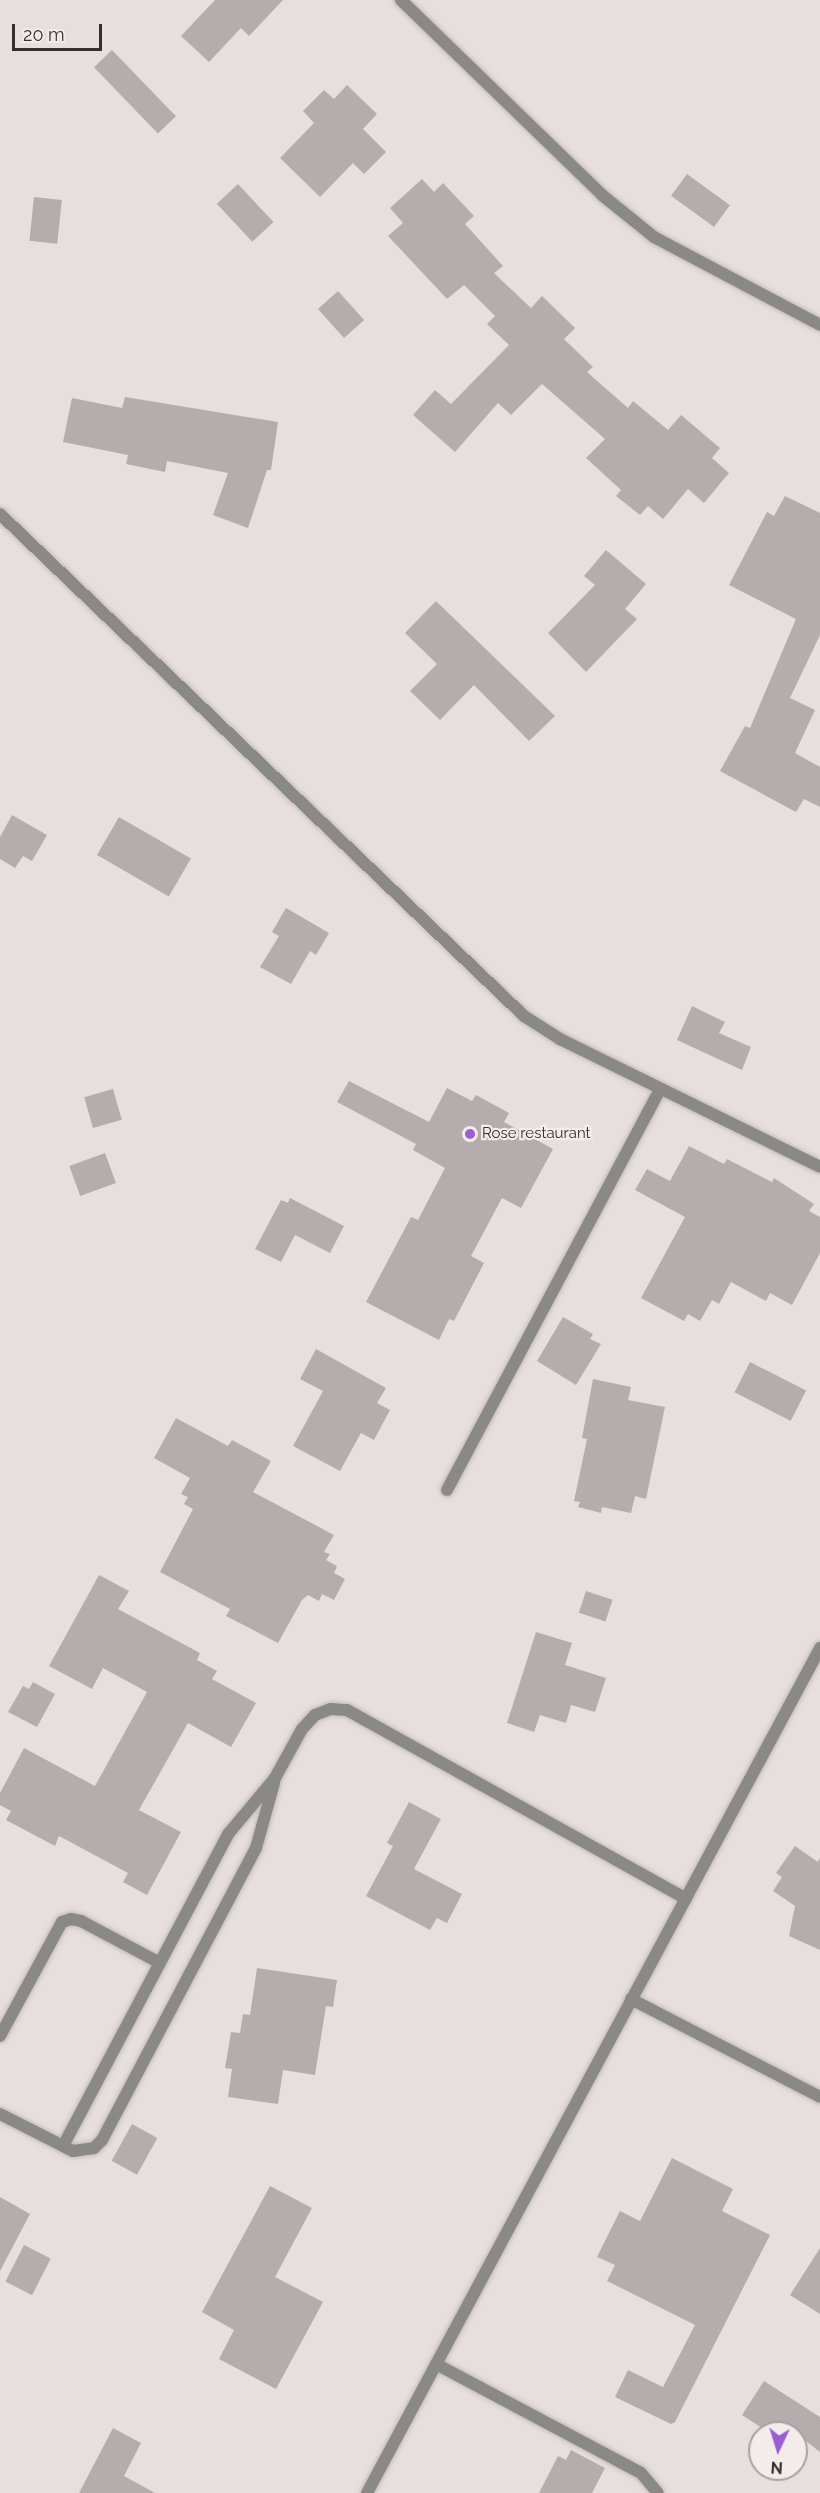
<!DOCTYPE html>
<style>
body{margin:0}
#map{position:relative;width:820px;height:2493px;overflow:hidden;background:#e7dfdd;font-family:Raleway,sans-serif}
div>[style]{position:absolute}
.building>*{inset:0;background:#b5adad;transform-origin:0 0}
.roads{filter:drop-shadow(0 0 2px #c3bcba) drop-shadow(0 0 2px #c3bcba)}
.street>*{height:12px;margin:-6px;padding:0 6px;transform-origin:6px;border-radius:6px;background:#8b8987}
.dots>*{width:16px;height:16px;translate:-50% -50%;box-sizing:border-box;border:3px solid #f4ecea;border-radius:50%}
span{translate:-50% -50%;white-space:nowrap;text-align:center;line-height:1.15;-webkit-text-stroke:4.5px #f4ecea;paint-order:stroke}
.poi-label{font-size:15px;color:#33302f}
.left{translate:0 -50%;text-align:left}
.north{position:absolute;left:748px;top:2421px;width:60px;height:60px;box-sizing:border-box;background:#f4ecea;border:2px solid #a7a19f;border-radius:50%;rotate:184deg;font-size:16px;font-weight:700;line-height:24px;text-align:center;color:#33302f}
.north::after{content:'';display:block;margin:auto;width:21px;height:27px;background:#995dd5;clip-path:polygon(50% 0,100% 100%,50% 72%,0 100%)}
.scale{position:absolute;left:12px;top:24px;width:90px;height:27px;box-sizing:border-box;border:3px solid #33302f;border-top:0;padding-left:8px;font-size:18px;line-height:21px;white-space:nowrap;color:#33302f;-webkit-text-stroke:4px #f4ecea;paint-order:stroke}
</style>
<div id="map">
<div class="building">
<div style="clip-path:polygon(215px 0,283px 0,249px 36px,241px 28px,209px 62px,181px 36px)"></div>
<div style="left:112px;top:50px;width:92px;height:25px;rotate:46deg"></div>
<div style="clip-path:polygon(347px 85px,377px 114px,363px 129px,386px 152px,364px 174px,353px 163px,320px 197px,280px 158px,314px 123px,303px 111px,324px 90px,334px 99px)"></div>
<div style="left:687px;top:174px;width:53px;height:27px;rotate:36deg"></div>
<div style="clip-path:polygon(422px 179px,434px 192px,443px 183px,474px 216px,465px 224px,503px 266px,494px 273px,531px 308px,542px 296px,575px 328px,564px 339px,593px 367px,587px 372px,628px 408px,633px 401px,668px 430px,681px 415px,720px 448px,712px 458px,729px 473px,704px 503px,688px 489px,663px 519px,648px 506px,640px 515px,616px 496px,621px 490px,586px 458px,605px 439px,542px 384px,511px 415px,498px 403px,455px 452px,413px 415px,435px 390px,451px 404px,509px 345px,487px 324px,495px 316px,464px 285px,447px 299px,388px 236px,403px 223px,390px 208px)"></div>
<div style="left:238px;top:184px;width:52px;height:29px;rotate:47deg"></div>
<div style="left:34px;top:197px;width:28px;height:44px;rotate:6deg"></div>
<div style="left:338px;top:291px;width:39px;height:27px;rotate:48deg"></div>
<div style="clip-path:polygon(125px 397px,278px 422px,271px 470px,267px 470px,248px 528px,213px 515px,228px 473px,167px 461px,165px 472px,126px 464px,128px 455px,63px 442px,72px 398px,122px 408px)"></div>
<div style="clip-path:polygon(785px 496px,820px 513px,820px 635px,790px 698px,815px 710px,795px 753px,820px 767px,820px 807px,804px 799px,796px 812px,720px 771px,745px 726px,750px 728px,796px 619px,729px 585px,767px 512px,774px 516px)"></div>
<div style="clip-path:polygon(606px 550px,646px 584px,625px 609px,637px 619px,586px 672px,548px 633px,595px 585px,584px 576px)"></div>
<div style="clip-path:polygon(436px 601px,555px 716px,529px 741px,474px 685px,440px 720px,410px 691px,437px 664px,405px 633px)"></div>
<div style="clip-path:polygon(12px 815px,47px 835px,32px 861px,23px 856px,15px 868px,0 859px,0 837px)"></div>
<div style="left:119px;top:817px;width:83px;height:44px;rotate:30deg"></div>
<div style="clip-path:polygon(286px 908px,329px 933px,316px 955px,310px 951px,291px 984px,260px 967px,279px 936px,272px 932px)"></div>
<div style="clip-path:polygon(692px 1006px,725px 1022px,719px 1033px,751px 1047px,742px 1070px,677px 1040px)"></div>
<div style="clip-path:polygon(349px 1081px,429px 1122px,447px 1088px,472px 1101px,476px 1095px,509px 1113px,504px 1122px,553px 1149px,521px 1208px,502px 1198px,471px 1256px,484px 1263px,454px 1321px,449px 1319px,439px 1340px,366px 1302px,411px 1217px,418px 1220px,445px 1168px,413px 1150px,416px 1144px,337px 1102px)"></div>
<div style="left:113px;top:1089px;width:32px;height:30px;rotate:74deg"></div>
<div style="clip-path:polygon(689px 1146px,724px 1164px,727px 1159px,772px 1182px,774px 1178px,814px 1204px,809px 1211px,820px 1217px,820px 1253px,792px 1305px,770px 1293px,766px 1301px,731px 1282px,719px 1304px,712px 1300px,700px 1321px,688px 1314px,684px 1321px,641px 1298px,685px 1217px,635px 1190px,647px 1169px,670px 1181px)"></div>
<div style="left:105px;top:1153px;width:32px;height:38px;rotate:70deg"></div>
<div style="clip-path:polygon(290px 1198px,344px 1226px,330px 1253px,295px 1235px,281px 1262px,255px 1249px,281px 1200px,288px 1203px)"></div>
<div style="clip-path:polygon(563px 1317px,593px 1334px,590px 1339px,601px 1344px,576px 1385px,537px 1361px)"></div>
<div style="clip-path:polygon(316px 1349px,386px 1388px,377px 1403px,390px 1410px,374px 1440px,361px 1433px,340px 1471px,293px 1446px,323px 1391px,300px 1379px)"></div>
<div style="left:750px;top:1362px;width:63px;height:34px;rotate:27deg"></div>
<div style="clip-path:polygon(593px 1379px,631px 1387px,628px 1400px,665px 1407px,646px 1499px,635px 1496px,631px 1513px,602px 1507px,601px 1513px,578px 1507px,580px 1502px,574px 1501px,587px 1439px,582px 1438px)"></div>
<div style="clip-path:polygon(176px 1418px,228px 1446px,232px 1440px,271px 1461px,253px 1492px,334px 1535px,324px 1552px,330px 1554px,326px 1560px,337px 1566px,334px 1573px,345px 1579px,334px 1600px,322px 1594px,319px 1601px,308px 1595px,302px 1600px,278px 1643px,226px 1616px,230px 1609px,160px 1572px,193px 1509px,184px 1504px,188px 1497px,181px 1494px,190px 1478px,154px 1458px)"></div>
<div style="clip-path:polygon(99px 1575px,129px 1591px,118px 1609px,200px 1653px,197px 1660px,217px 1671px,212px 1679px,256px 1703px,231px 1747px,188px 1723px,139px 1810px,181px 1832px,147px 1895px,123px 1882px,128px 1873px,59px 1836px,55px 1846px,6px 1820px,11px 1811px,0 1805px,0 1793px,24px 1748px,95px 1786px,147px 1692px,103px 1668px,92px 1689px,49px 1666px)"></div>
<div style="left:586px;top:1591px;width:28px;height:23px;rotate:18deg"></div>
<div style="clip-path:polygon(536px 1632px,572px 1643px,565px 1665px,606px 1678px,595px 1712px,571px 1705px,566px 1723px,540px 1715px,534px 1732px,507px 1723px)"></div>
<div style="clip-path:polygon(33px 1682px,55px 1694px,37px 1727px,8px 1712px,23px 1686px,29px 1689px)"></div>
<div style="clip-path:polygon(409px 1802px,441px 1819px,414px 1869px,462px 1894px,447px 1923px,437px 1918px,430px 1930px,366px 1896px,393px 1846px,387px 1843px)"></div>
<div style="clip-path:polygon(795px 1846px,818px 1862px,820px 1858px,820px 1950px,789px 1936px,795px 1906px,773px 1891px,782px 1877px,776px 1873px)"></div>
<div style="clip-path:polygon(257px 1968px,337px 1980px,333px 2007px,326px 2006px,315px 2075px,283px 2070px,278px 2104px,228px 2097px,232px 2069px,225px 2068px,231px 2032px,240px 2033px,243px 2014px,250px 2015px)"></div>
<div style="left:132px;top:2124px;width:29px;height:42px;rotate:29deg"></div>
<div style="clip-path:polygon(672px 2158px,733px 2189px,722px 2211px,770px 2235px,675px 2422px,671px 2424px,615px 2397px,628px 2370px,663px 2387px,695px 2325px,607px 2281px,615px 2265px,597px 2257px,620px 2211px,640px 2221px)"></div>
<div style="clip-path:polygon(270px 2186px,312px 2208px,275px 2277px,323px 2302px,276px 2389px,219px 2359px,234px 2330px,202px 2312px)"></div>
<div style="clip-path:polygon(0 2197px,30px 2214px,0 2271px)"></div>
<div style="left:24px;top:2245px;width:30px;height:41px;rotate:27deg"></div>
<div style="clip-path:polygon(820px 2248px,820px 2314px,790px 2295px)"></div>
<div style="clip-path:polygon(764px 2381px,820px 2417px,820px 2452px,796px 2433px,770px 2433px,742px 2415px)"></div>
<div style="clip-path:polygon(113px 2428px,141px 2443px,124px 2476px,155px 2493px,79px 2493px)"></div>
<div style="clip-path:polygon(571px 2450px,605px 2468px,592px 2493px,539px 2493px,558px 2456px,566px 2460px)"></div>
</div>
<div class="roads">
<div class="street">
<div style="left:401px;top:0;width:280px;rotate:44.1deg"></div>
<div style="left:602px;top:195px;width:67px;rotate:38.9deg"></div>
<div style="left:654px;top:237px;width:188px;rotate:27.9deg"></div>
<div style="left:0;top:514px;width:726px;rotate:43.77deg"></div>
<div style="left:524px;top:1016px;width:43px;rotate:32.6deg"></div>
<div style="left:560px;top:1039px;width:290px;rotate:26.2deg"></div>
<div style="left:447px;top:1490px;width:454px;rotate:-62deg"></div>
<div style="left:631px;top:1999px;width:213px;rotate:27.4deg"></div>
<div style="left:0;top:2036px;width:130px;rotate:-61.5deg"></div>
<div style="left:62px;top:1922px;width:9px;rotate:-18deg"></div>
<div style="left:71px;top:1919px;width:10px;rotate:11deg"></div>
<div style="left:81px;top:1921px;width:89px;rotate:28deg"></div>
<div style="left:0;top:2114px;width:82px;rotate:26.9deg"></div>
<div style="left:73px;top:2151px;width:21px;rotate:-8deg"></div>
<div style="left:94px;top:2148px;width:11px;rotate:-45deg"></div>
<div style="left:102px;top:2140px;width:330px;rotate:-62.2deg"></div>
<div style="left:256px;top:1848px;width:67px;rotate:-74.5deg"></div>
<div style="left:63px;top:2146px;width:354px;rotate:-62.1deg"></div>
<div style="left:229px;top:1833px;width:72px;rotate:-50.1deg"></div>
<div style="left:275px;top:1778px;width:56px;rotate:-61.1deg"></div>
<div style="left:302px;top:1729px;width:19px;rotate:-47deg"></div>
<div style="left:315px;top:1715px;width:17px;rotate:-21deg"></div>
<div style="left:331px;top:1709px;width:16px;rotate:4deg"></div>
<div style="left:347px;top:1710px;width:388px;rotate:29.1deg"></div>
<div style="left:436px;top:2364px;width:232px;rotate:28deg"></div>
<div style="left:641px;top:2473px;width:26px;rotate:50deg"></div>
<div style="left:367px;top:2493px;width:959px;rotate:-61.8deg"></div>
</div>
</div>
<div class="dots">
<div style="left:470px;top:1134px;background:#995dd5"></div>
</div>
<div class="poi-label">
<span class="left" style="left:482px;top:1134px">Rose restaurant</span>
</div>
<div class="north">N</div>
<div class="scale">20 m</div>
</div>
